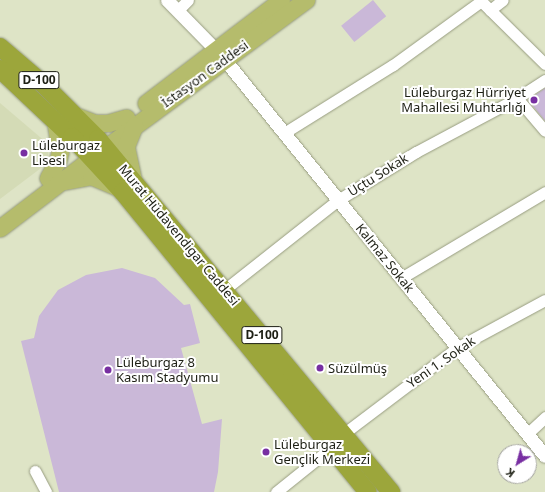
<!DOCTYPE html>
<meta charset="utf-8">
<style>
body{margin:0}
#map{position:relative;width:545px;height:492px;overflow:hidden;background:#dee4c6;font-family:"Noto Sans",sans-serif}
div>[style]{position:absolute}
.built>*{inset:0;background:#d4dbb6}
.green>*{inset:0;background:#cab8d8;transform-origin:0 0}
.roads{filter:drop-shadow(0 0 1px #989d81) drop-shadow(0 0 1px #989d81)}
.minor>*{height:11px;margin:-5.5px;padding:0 5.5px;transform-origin:5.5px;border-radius:5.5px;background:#fff}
.tertiary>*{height:13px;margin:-6.5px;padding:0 6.5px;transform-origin:6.5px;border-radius:6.5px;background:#fff}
.primary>*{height:17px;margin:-8.5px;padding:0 8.5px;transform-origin:8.5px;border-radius:8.5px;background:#b5bc6c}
.trunk>*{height:18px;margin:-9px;padding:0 9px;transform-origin:9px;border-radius:9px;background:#9ca63b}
.dots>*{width:11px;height:11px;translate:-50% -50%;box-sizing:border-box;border:2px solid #fff;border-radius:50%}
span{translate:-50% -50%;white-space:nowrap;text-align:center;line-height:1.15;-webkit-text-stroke:4px #fff;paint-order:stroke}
.shield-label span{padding:1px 3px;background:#fff;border:1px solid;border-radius:3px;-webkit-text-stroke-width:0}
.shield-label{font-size:12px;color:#1d1f14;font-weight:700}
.street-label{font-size:13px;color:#1d1f14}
.poi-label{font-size:13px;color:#1d1f14}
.right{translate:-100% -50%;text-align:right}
.left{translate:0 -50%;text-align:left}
.north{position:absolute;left:497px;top:444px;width:40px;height:40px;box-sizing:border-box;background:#fff;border:1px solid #a5a5a1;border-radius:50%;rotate:217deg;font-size:11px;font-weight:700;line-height:16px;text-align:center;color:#1d1f14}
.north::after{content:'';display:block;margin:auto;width:14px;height:18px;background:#782fa2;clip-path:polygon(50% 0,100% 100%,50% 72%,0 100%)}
</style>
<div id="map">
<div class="built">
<div style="clip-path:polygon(0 103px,47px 143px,49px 162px,0 199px)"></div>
</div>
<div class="green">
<div style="left:373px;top:0;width:21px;height:41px;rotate:51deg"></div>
<div style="clip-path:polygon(545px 88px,545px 121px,528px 100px)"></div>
<div style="clip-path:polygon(122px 268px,155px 278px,184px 305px,190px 304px,200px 343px,181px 348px,202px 424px,222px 419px,218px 472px,214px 492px,59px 492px,21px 341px,34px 338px,39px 316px,58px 290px,86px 275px)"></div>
</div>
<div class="roads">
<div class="minor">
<div style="left:480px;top:0;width:91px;rotate:44.6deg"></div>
<div style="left:178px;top:10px;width:14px;rotate:-45deg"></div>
<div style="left:490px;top:10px;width:16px;rotate:-38deg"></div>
<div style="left:517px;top:98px;width:43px;rotate:49.7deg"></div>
<div style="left:284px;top:133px;width:128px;rotate:-32deg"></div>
<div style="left:393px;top:65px;width:109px;rotate:-36deg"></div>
<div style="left:401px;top:278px;width:168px;rotate:-30.8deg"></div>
<div style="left:224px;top:290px;width:145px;rotate:-38.3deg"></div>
<div style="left:338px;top:200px;width:92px;rotate:-31.6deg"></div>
<div style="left:416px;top:152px;width:115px;rotate:-28.1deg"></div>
<div style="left:517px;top:98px;width:33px;rotate:-33deg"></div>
<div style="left:343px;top:434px;width:144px;rotate:-37.1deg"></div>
<div style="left:458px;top:347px;width:99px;rotate:-28.4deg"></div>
<div style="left:527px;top:434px;width:25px;rotate:-43deg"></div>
<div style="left:35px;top:471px;width:24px;rotate:62deg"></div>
<div style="left:276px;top:492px;width:72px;rotate:-38.8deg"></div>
</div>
<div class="tertiary">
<div style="left:167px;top:0;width:69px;rotate:45.6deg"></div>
<div style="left:225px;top:60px;width:509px;rotate:51.06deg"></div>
</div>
<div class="primary">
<div style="left:146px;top:103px;width:170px;rotate:-37.3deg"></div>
<div style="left:76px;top:116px;width:19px;rotate:21deg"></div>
<div style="left:94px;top:123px;width:14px"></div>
<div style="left:108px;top:123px;width:19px;rotate:-16deg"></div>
<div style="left:105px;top:148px;width:250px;rotate:-36.4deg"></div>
<div style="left:48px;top:178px;width:21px;rotate:-61deg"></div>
<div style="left:58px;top:160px;width:9px;rotate:-77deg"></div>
<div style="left:60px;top:151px;width:30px;rotate:-99deg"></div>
<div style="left:133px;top:180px;width:35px;rotate:-102deg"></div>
<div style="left:126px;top:146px;width:22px;rotate:-68deg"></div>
<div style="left:65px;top:181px;width:26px;rotate:-11deg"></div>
<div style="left:91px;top:176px;width:28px;rotate:23deg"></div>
<div style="left:0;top:228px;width:116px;rotate:-37.3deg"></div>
</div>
<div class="trunk">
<div style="left:0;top:47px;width:55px;rotate:40.6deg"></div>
<div style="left:42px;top:83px;width:79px;rotate:45deg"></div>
<div style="left:98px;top:139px;width:459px;rotate:50.3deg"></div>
<div style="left:0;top:69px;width:99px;rotate:43.4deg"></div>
<div style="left:72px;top:137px;width:75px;rotate:47.2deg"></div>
<div style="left:123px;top:192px;width:387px;rotate:50.8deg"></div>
</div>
</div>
<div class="dots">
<div style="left:534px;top:100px;background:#782fa2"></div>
<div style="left:24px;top:153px;background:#782fa2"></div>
<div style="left:320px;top:368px;background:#782fa2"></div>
<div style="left:108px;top:370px;background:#782fa2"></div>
<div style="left:266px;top:452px;background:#782fa2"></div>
</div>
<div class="shield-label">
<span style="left:39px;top:80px">D-100</span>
<span style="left:262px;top:335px">D-100</span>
</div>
<div class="street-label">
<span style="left:205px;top:74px;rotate:-36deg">İstasyon Caddesi</span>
<span style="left:378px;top:175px;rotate:-32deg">Uçtu Sokak</span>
<span style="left:179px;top:235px;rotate:50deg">Murat Hüdavendigar Caddesi</span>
<span style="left:385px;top:258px;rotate:51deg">Kalmaz Sokak</span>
<span style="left:441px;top:362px;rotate:-35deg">Yeni 1. Sokak</span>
</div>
<div class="poi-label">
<span class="right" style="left:526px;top:100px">Lüleburgaz Hürriyet<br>Mahallesi Muhtarlığı</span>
<span class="left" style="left:32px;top:153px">Lüleburgaz<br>Lisesi</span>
<span class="left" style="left:116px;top:370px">Lüleburgaz 8<br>Kasım Stadyumu</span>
<span class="left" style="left:328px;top:368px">Süzülmüş</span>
<span class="left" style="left:274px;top:452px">Lüleburgaz<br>Gençlik Merkezi</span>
</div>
<div class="north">K</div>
</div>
